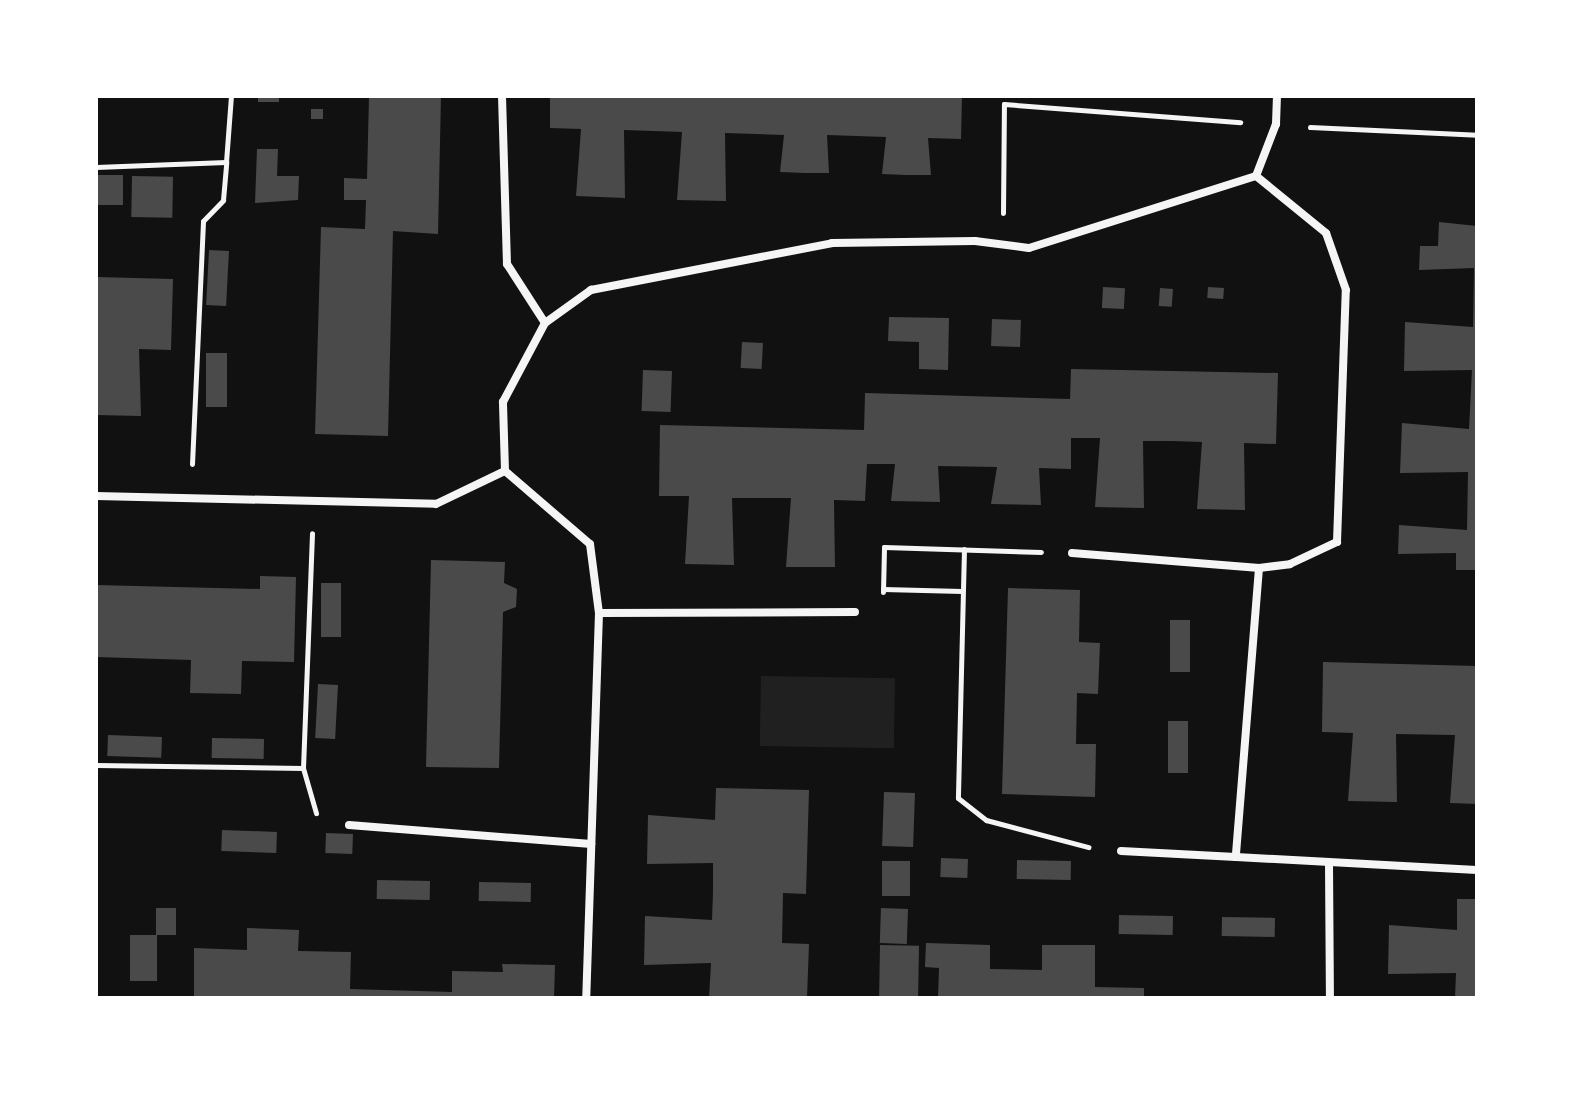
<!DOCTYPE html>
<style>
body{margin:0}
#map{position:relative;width:1573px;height:1094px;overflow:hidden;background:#111;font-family:Karla,sans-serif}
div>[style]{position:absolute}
.green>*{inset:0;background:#202020;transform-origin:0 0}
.building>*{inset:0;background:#4a4a4a;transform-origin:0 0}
.path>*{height:5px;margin:-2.5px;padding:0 2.5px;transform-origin:2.5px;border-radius:2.5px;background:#f5f5f5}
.minor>*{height:8px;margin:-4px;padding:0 4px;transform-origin:4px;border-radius:4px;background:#f5f5f5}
span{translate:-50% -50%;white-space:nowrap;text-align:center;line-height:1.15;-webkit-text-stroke:6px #fff;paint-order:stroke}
.frame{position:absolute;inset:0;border:98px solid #fff;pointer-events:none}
</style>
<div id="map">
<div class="green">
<div style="left:761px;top:676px;width:134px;height:70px;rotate:1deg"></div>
</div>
<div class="building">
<div style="left:258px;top:96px;width:21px;height:6px"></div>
<div style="clip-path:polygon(369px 96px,441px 96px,438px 234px,393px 231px,388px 436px,315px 434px,321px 227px,365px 229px,366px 200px,344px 200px,344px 178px,367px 179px)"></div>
<div style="clip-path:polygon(550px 96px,962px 96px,961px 139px,928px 138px,931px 175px,906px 175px,882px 174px,886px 137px,827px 135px,829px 173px,805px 173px,780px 172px,784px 135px,725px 133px,726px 201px,677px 200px,682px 132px,624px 130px,625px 198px,576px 196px,581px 129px,550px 128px)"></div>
<div style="left:323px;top:109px;width:10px;height:12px;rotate:90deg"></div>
<div style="clip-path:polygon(257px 149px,278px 149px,277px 176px,299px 176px,298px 200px,255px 203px)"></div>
<div style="left:97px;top:175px;width:26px;height:30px"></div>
<div style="left:132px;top:176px;width:41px;height:41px;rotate:1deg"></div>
<div style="clip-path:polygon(1439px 222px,1477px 226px,1477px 570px,1456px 570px,1456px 553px,1398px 554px,1399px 525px,1467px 530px,1468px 472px,1400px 473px,1402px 423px,1469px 429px,1472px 370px,1404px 371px,1405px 322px,1473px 327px,1474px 268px,1419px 270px,1420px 246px,1438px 246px)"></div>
<div style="left:209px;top:250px;width:20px;height:55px;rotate:3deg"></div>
<div style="clip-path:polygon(96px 277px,173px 279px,171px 350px,139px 349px,141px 416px,96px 415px)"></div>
<div style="left:1103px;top:287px;width:22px;height:21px;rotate:3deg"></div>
<div style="left:1208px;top:287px;width:16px;height:11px;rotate:4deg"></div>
<div style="left:1160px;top:288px;width:13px;height:18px;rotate:4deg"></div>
<div style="clip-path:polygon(889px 317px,949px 318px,948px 370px,919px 369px,919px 342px,888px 341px)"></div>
<div style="left:992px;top:319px;width:29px;height:27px;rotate:2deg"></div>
<div style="left:742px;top:342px;width:21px;height:26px;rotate:3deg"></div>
<div style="left:206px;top:353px;width:21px;height:54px"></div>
<div style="clip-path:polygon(1071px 369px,1278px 373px,1276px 444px,1244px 443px,1245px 510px,1197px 509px,1202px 442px,1172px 441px,1143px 441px,1144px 508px,1095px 507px,1100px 438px,1071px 438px,1071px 469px,1039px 468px,1041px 505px,991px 504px,997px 467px,938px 466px,940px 502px,891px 501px,895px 464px,867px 464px,865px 501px,834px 500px,835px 567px,786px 567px,791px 498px,732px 498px,734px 565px,685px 564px,689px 496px,659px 496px,660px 425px,864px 430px,865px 393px,1070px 399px)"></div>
<div style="left:643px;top:370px;width:29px;height:41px;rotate:2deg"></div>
<div style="clip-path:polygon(431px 560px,505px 562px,504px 583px,517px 589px,516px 607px,503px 612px,499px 768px,426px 767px)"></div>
<div style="clip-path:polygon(260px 576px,296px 577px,294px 662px,242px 661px,241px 694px,190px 693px,191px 660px,96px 657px,96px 585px,260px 589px)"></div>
<div style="left:321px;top:583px;width:20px;height:54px"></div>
<div style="clip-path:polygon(1008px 588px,1080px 590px,1079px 642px,1100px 643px,1098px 694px,1077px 693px,1076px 744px,1096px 744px,1095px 797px,1002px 794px)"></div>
<div style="left:1170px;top:620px;width:20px;height:52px"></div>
<div style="clip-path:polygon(1323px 662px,1477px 666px,1477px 804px,1450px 803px,1455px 735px,1396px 734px,1397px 802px,1348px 801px,1353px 733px,1322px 732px)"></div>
<div style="left:318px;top:684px;width:20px;height:54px;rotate:3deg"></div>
<div style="left:1168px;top:721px;width:20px;height:52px"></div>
<div style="left:108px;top:735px;width:54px;height:21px;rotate:2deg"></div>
<div style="left:212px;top:738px;width:52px;height:20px;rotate:1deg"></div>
<div style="clip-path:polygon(716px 788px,809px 790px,806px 894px,783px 893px,782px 943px,809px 944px,807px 998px,709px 998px,711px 963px,644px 965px,645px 916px,712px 920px,713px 892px,713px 863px,647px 864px,648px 815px,715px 820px)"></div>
<div style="left:884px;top:792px;width:31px;height:54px;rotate:2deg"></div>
<div style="left:222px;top:830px;width:55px;height:21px;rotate:2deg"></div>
<div style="left:326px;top:833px;width:27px;height:20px;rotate:2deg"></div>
<div style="left:941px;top:858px;width:27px;height:19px;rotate:2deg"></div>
<div style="left:1017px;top:860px;width:54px;height:19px;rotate:1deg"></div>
<div style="left:882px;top:861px;width:28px;height:35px"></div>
<div style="left:377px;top:880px;width:53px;height:19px;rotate:1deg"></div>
<div style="left:479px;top:882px;width:52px;height:19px;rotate:1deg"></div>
<div style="clip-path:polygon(1457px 899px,1477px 899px,1477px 998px,1455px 998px,1456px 973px,1388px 974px,1389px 925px,1457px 930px)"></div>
<div style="left:156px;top:908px;width:20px;height:27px"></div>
<div style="left:881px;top:908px;width:27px;height:35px;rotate:2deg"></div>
<div style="left:1119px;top:915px;width:54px;height:19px;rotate:1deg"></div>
<div style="left:1222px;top:917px;width:53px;height:19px;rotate:1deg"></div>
<div style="clip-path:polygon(247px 928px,299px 930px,298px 951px,351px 952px,350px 989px,452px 992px,452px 971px,503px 972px,502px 964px,555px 965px,554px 998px,194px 998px,194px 948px,247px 950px)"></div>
<div style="left:130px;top:935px;width:27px;height:46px"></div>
<div style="clip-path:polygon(926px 943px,990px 945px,990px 969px,1042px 970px,1042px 945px,1095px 945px,1095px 987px,1144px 988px,1144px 998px,938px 998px,939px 968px,925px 967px)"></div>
<div style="left:880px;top:945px;width:39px;height:51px;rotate:1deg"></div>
</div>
<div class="path">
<div style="left:1310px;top:127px;width:167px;rotate:2.7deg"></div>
<div style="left:96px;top:167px;width:130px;rotate:-2.2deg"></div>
<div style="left:226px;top:162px;width:66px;rotate:-85.7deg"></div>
<div style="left:1003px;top:213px;width:109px;rotate:-89.5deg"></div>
<div style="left:1004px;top:104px;width:237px;rotate:4.4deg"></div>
<div style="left:192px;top:464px;width:243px;rotate:-87.4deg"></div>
<div style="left:203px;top:221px;width:29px;rotate:-46deg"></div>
<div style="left:223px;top:200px;width:38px;rotate:-85deg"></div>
<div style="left:964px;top:549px;width:249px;rotate:91.4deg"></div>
<div style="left:958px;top:798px;width:36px;rotate:38deg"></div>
<div style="left:986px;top:820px;width:106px;rotate:14.8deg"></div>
<div style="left:883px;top:589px;width:79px;rotate:1.5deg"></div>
<div style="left:883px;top:592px;width:45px;rotate:-88.7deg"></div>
<div style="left:884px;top:547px;width:157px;rotate:1.8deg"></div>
<div style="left:96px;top:765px;width:207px;rotate:0.8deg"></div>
<div style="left:303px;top:768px;width:47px;rotate:73.9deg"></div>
<div style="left:303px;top:768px;width:235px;rotate:-87.8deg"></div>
</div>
<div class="minor">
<div style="left:502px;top:96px;width:168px;rotate:88.3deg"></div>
<div style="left:507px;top:264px;width:70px;rotate:57.2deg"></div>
<div style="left:1256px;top:176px;width:56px;rotate:-69deg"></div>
<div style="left:1276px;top:124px;width:28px;rotate:-88deg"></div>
<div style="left:505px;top:471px;width:69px;rotate:-91.7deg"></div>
<div style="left:503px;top:402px;width:89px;rotate:-62deg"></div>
<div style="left:545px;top:323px;width:57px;rotate:-35.7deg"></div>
<div style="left:591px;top:290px;width:246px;rotate:-11deg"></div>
<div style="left:832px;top:243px;width:143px;rotate:-0.8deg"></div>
<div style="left:975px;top:241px;width:54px;rotate:7.4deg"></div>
<div style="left:1029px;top:248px;width:238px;rotate:-17.6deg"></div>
<div style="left:505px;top:471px;width:112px;rotate:40.7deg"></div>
<div style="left:590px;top:544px;width:70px;rotate:82.6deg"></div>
<div style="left:599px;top:613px;width:385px;rotate:91.9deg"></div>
<div style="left:96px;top:496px;width:340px;rotate:1.3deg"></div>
<div style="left:436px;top:504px;width:76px;rotate:-25.6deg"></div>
<div style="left:1072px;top:553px;width:188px;rotate:4.6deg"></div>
<div style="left:1259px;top:568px;width:31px;rotate:-7deg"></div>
<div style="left:1290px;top:564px;width:52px;rotate:-25.1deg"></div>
<div style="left:1337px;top:542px;width:252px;rotate:-88deg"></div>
<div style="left:1346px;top:290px;width:60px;rotate:-109.3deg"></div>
<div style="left:1326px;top:233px;width:90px;rotate:-140.8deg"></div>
<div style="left:1259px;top:568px;width:290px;rotate:94.6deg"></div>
<div style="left:1236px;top:857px;width:241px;rotate:3.1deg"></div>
<div style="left:599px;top:613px;width:256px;rotate:-0.2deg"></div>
<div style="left:349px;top:825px;width:243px;rotate:4.5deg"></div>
<div style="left:1121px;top:851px;width:115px;rotate:3deg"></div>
<div style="left:1329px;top:864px;width:134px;rotate:89.6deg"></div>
</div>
<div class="frame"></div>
</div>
